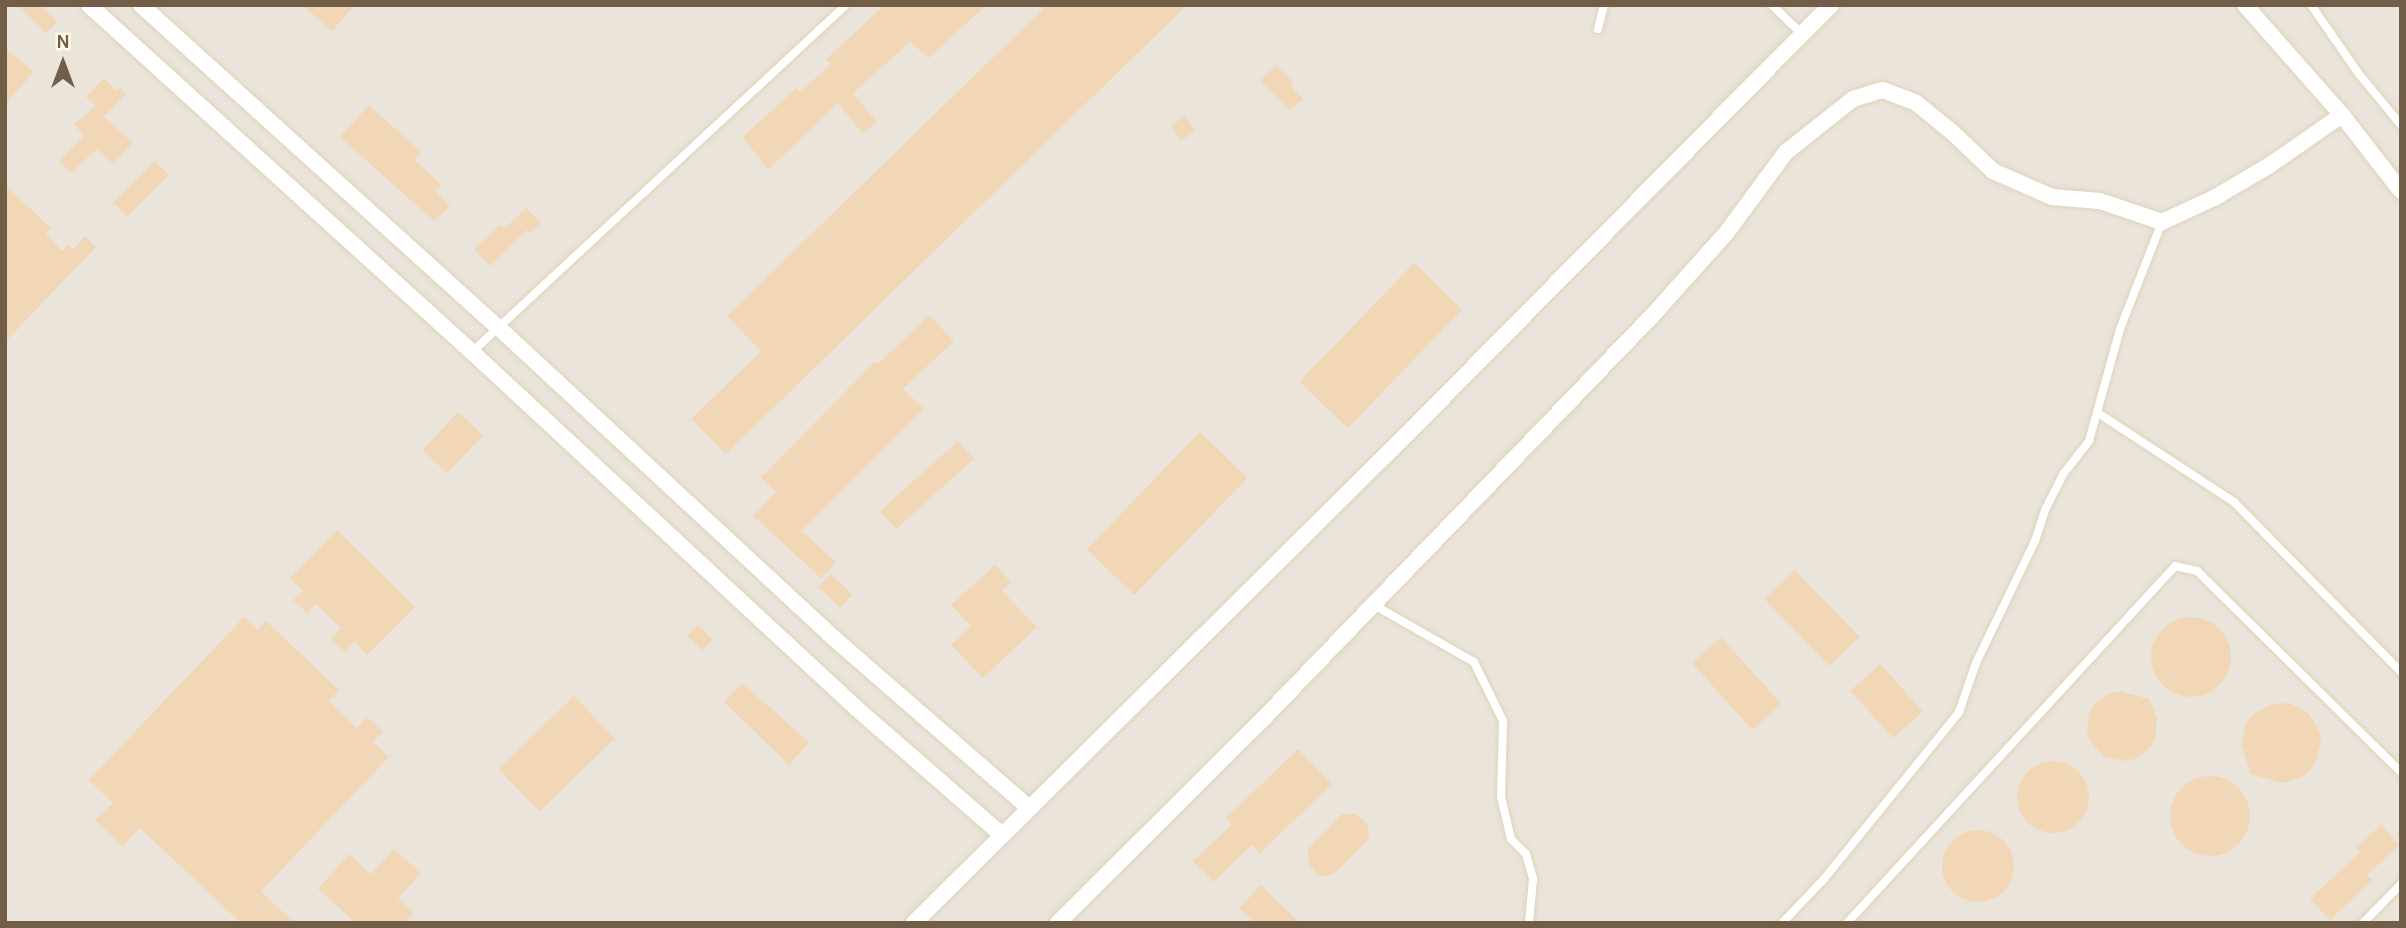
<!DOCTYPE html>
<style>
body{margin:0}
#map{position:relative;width:2406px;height:928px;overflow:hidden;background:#fcf5de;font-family:Karla,sans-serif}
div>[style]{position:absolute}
.industrial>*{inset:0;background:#eae4db;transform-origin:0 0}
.building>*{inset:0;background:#f2d7b6;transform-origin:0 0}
.round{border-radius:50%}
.roads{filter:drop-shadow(0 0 2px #e0d2bb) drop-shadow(0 0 2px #e0d2bb)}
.service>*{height:8px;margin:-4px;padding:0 4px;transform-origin:4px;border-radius:4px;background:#fff}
.minor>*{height:16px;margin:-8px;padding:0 8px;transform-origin:8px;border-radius:8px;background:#fff}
span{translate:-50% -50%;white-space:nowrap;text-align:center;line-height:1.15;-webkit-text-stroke:6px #fff9e5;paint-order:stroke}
.frame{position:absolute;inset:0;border:7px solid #725d47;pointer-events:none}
.north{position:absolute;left:28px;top:28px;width:70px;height:70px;-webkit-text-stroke:5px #fff9e5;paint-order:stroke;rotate:0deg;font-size:19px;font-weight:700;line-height:28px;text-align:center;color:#725d47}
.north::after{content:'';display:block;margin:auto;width:24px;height:32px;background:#725d47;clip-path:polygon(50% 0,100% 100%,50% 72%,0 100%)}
</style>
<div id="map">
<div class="industrial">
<div style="left:5px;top:5px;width:2396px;height:918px"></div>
</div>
<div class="building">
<div style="clip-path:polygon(18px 5px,40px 5px,57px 22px,46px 33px)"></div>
<div style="clip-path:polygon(302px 5px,355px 5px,332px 31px)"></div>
<div style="clip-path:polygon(885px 5px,986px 5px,929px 58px,910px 42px,853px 93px,877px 122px,863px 134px,838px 103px,768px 170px,743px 137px,796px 88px,800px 92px,831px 64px,826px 59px)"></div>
<div style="clip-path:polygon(1047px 5px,1187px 5px,726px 454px,691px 419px,761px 351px,727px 316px)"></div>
<div style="clip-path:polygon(5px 48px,34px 72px,5px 104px)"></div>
<div style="clip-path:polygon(1276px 65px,1294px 83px,1291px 86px,1303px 99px,1290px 110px,1260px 81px)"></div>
<div style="clip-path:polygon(104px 78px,116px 90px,120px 88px,126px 94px,104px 117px,133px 143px,113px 164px,97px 149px,71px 173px,59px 161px,84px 136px,74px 124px,96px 106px,86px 97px)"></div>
<div style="clip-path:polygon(369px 105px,421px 152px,414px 160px,442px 185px,435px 191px,450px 206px,434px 221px,340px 137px)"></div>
<div style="left:1185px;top:116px;width:18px;height:17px;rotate:56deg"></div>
<div style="left:155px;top:161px;width:20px;height:59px;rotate:45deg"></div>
<div style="clip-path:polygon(5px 185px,51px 228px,46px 234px,62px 251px,69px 245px,73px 249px,85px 236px,96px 247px,5px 342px)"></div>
<div style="clip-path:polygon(526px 208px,541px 223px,530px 233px,527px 230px,491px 266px,474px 250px,500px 225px,504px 229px)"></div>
<div style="left:1414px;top:263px;width:67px;height:165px;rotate:44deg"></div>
<div style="clip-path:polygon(929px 315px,954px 341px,903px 389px,924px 409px,802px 531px,836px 562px,821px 578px,753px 516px,776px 492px,761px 477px,875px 362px,878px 364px)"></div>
<div style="left:458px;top:412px;width:34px;height:52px;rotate:43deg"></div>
<div style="left:1200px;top:432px;width:66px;height:163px;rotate:44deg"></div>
<div style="left:958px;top:441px;width:24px;height:105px;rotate:48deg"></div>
<div style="clip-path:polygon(337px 530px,415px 607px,367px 655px,355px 642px,345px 652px,331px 639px,341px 628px,316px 604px,307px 613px,293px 600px,303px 591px,290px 578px)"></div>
<div style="clip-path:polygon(995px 565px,1011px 582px,1002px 591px,1037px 627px,983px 678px,951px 645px,971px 626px,951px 605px)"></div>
<div style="left:1795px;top:570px;width:93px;height:42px;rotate:46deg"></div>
<div style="left:831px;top:574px;width:30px;height:18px;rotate:44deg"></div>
<div style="clip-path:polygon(244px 617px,258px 630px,266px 621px,339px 690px,329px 701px,357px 728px,367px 717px,383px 731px,373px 742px,389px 757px,261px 891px,294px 923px,241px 923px,140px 828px,122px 847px,95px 820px,113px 803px,89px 780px)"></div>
<div class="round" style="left:2151px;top:617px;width:80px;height:80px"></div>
<div style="left:698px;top:625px;width:21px;height:15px;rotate:45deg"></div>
<div style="left:1721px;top:637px;width:90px;height:39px;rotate:48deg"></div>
<div style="left:1880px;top:664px;width:64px;height:40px;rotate:48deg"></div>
<div style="clip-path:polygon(742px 683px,809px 742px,789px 765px,724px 702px)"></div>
<div style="clip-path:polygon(2119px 691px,2149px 699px,2157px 718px,2155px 738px,2151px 747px,2135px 759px,2125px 761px,2105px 757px,2091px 743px,2087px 733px,2089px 714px,2094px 705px,2110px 693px)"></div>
<div style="left:574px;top:696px;width:59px;height:105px;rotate:46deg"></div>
<div style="clip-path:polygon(2280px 703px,2291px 704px,2309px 714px,2320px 732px,2321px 742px,2316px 762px,2310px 771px,2302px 777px,2282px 783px,2251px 774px,2241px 744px,2246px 724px,2252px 715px,2270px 705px)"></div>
<div style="clip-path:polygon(1298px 749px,1332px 784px,1260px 853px,1252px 845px,1213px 882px,1193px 861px,1232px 824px,1226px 818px)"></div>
<div class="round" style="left:2017px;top:761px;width:72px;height:72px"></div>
<div class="round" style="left:2170px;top:776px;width:80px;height:80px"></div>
<div style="clip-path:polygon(1342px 814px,1355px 814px,1367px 823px,1369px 839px,1333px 875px,1319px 876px,1309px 865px,1308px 849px)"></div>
<div style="clip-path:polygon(2381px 825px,2399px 845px,2367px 875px,2372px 880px,2330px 920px,2310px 899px,2360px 852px,2356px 848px)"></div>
<div class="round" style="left:1942px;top:830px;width:72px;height:72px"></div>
<div style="clip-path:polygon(394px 849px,421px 873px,398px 898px,414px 912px,405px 923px,356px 923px,318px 889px,349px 854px,371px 874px)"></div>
<div style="clip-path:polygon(1261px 885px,1300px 923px,1255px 923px,1239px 908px)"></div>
</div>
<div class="roads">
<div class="service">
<div style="left:1772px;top:5px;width:40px;rotate:44deg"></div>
<div style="left:2311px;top:5px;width:84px;rotate:55.2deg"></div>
<div style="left:2359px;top:74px;width:66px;rotate:50.5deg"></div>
<div style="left:1598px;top:29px;width:25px;rotate:-76deg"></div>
<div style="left:472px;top:352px;width:510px;rotate:-42.86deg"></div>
<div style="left:2098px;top:413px;width:163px;rotate:33.2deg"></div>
<div style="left:2234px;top:502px;width:238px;rotate:45.5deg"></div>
<div style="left:1374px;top:605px;width:115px;rotate:29.7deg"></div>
<div style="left:1474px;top:662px;width:66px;rotate:63.8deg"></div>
<div style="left:1503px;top:721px;width:76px;rotate:91.5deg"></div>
<div style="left:1501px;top:797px;width:43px;rotate:76.6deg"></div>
<div style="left:1511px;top:839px;width:21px;rotate:45deg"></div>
<div style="left:1526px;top:854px;width:26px;rotate:74deg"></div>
<div style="left:1533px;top:879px;width:44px;rotate:95.2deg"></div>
<div style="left:1782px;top:923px;width:61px;rotate:-46.3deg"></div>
<div style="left:1824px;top:879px;width:215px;rotate:-51deg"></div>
<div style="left:1959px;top:712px;width:52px;rotate:-70.9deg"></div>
<div style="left:1976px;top:663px;width:136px;rotate:-64.2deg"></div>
<div style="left:2035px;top:541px;width:35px;rotate:-72deg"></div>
<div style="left:2046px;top:508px;width:39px;rotate:-63deg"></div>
<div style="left:2064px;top:473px;width:41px;rotate:-52deg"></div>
<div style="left:2089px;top:441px;width:116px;rotate:-74.5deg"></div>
<div style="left:2120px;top:329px;width:115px;rotate:-68.6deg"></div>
<div style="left:1847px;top:923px;width:485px;rotate:-47.4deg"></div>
<div style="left:2175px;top:566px;width:23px;rotate:13deg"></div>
<div style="left:2197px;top:571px;width:286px;rotate:44.6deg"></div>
<div style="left:2363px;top:923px;width:54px;rotate:-45.7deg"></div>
</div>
<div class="minor">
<div style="left:89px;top:5px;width:517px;rotate:42.18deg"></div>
<div style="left:472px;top:352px;width:524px;rotate:42.83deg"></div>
<div style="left:856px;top:708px;width:192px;rotate:41deg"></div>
<div style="left:141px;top:5px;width:482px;rotate:42.1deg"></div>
<div style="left:499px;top:328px;width:450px;rotate:42.8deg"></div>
<div style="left:829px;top:634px;width:265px;rotate:41deg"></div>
<div style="left:2245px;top:5px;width:147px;rotate:48.6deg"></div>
<div style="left:2342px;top:115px;width:96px;rotate:52.2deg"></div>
<div style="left:914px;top:923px;width:713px;rotate:-44.77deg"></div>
<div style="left:1420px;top:421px;width:585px;rotate:-45.35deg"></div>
<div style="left:1058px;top:923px;width:285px;rotate:-44.9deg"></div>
<div style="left:1260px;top:722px;width:563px;rotate:-46.01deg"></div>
<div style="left:1651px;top:317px;width:114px;rotate:-48.2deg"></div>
<div style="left:1727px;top:232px;width:99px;rotate:-53.6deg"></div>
<div style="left:1786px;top:152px;width:85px;rotate:-38.3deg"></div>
<div style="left:1853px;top:99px;width:31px;rotate:-17deg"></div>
<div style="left:1883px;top:90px;width:34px;rotate:21deg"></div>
<div style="left:1915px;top:102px;width:48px;rotate:39deg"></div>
<div style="left:1952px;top:132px;width:57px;rotate:43.6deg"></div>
<div style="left:1993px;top:171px;width:64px;rotate:23.8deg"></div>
<div style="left:2052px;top:197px;width:48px;rotate:4.8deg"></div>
<div style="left:2100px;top:201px;width:65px;rotate:18.7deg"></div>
<div style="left:2162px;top:222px;width:57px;rotate:-24.8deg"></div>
<div style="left:2214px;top:198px;width:65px;rotate:-30.5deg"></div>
<div style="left:2270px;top:165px;width:88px;rotate:-34.8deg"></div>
</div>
</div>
<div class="frame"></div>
<div class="north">N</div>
</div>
